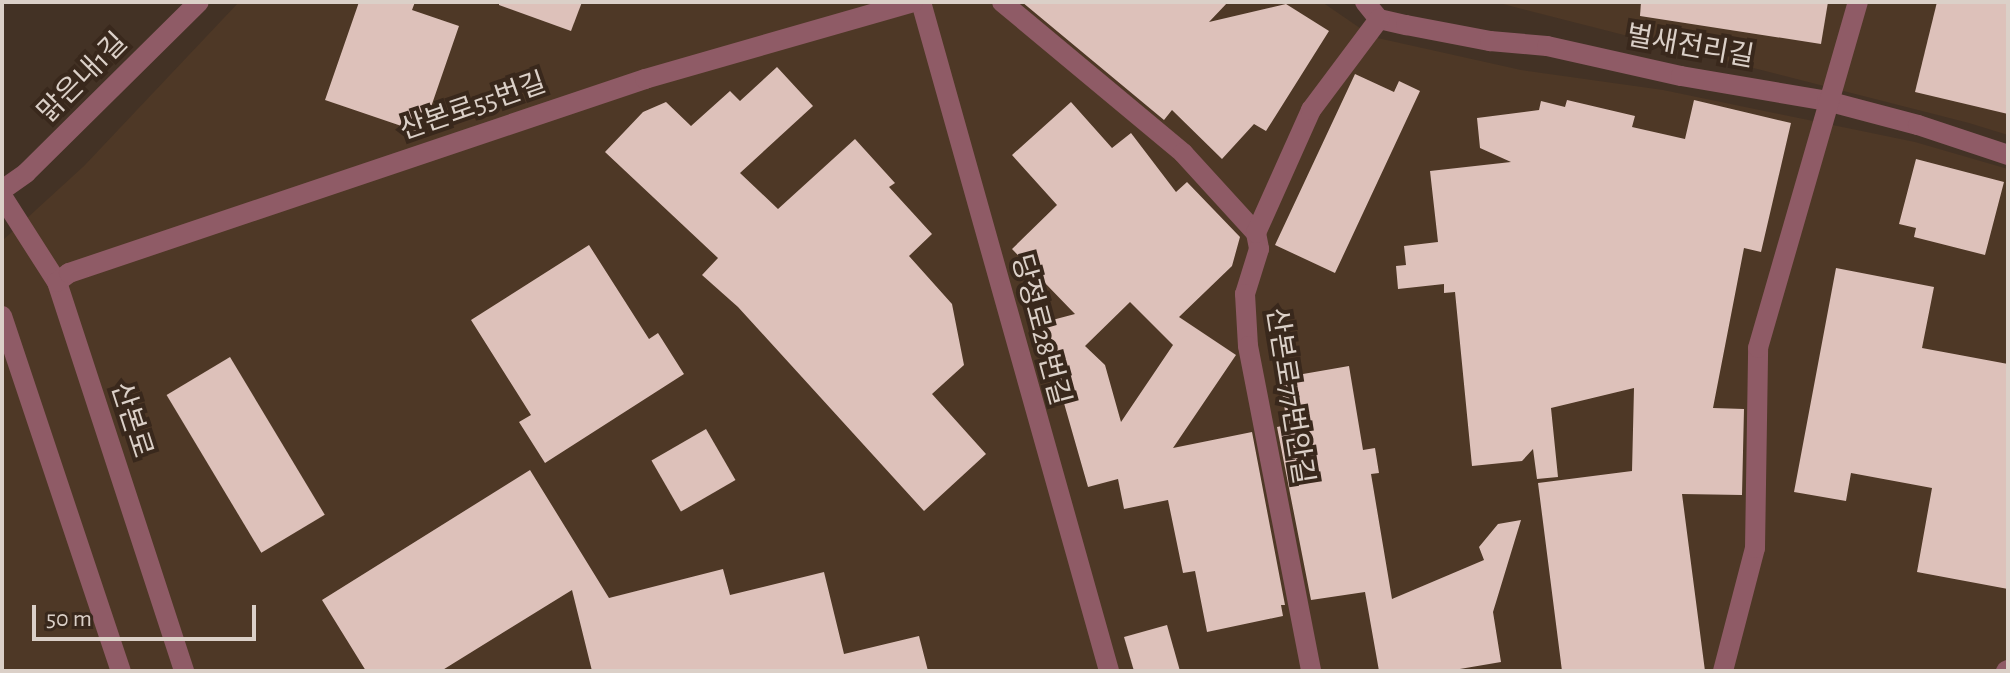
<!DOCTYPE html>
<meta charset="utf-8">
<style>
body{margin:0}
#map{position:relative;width:2010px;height:673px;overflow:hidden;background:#433225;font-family:"Alegreya Sans","Noto Sans KR",sans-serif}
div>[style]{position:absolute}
.built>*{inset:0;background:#4e3826}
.building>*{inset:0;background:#ddc1ba;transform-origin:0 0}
.minor>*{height:20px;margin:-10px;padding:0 10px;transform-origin:10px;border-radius:10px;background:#8f5b66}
span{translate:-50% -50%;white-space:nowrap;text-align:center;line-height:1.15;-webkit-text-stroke:8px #39281c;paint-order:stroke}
.street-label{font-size:28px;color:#dbd0c8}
.frame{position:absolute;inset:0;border:4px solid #dbd0c8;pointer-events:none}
.scale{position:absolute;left:32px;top:605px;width:224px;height:36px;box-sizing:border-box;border:4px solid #dbd0c8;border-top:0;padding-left:10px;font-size:24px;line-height:28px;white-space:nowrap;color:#dbd0c8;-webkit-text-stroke:6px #39281c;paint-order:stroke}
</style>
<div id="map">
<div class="built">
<div style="clip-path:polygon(239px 2px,1322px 2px,1373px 37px,1521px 70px,1663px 90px,1915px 142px,2008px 169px,2008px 671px,2px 671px,2px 241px,84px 166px)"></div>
<div style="clip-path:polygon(1495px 2px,2008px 2px,2008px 135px,1969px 123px)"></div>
</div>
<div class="building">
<div style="clip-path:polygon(359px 2px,415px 2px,412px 10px,459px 26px,422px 133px,325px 100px)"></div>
<div style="clip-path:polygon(499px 2px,582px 2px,571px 31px,499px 5px)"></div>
<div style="clip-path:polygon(1022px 2px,1228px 2px,1209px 22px,1286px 4px,1329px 31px,1266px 131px,1254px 124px,1222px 159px,1172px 110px,1164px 120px)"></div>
<div style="clip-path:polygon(1641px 2px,1828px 2px,1821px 44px,1640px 16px)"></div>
<div style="clip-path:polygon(1937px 2px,2008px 2px,2008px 114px,1915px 92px)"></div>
<div style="clip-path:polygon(777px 67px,813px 106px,740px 173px,778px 209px,855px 139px,895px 183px,889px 187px,932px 234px,909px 256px,952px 304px,964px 365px,932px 394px,986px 454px,924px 511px,738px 307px,702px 275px,718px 258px,605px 152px,643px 112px,666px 102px,691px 126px,730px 91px,740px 101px)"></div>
<div style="clip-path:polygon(1355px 74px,1394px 92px,1399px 81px,1420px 91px,1335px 273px,1275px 245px)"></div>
<div style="clip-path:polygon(1567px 100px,1635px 116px,1632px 127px,1685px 139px,1694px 100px,1791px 123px,1761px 252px,1744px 248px,1713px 408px,1744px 409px,1742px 495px,1682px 494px,1705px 671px,1562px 671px,1538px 483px,1632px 471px,1634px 388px,1551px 408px,1558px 477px,1537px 479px,1533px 449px,1522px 461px,1472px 466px,1455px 292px,1444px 293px,1444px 284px,1398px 289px,1396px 266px,1406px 265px,1404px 246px,1438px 242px,1430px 171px,1511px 162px,1480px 148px,1477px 118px,1539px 110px,1541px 101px,1565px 107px)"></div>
<div style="clip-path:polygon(evenodd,1071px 102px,1112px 148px,1131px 133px,1176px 192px,1187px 182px,1240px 237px,1232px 266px,1179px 317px,1236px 355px,1173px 448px,1252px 432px,1285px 605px,1281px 605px,1283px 616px,1207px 632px,1195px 571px,1183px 573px,1168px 500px,1124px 509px,1118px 479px,1088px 487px,1041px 323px,1075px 314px,1012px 249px,1057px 205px,1012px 155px,1071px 102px,1130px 302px,1173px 345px,1121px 422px,1105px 365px,1085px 346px,1130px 302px)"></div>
<div style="clip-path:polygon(1916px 159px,2004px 182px,1985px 255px,1914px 237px,1916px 228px,1899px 224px)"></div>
<div style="clip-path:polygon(589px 245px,649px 339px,658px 333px,684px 374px,545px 463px,519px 422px,531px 415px,471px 320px)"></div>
<div style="clip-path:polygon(1836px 268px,1934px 287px,1922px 348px,2008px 364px,2008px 589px,1917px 572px,1932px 488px,1851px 473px,1846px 501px,1794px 492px)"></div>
<div style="left:230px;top:357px;width:184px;height:74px;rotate:59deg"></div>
<div style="clip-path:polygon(1349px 366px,1363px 450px,1375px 448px,1379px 473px,1371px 474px,1392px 599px,1484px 560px,1479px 547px,1498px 524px,1521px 520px,1493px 612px,1501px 662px,1448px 671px,1379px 671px,1365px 592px,1311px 600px,1277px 427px,1287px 425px,1280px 378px)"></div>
<div style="left:706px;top:429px;width:59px;height:63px;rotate:60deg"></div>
<div style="clip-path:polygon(530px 470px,609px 598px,723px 569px,730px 595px,824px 572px,844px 654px,919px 636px,928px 671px,592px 671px,572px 590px,441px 671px,366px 671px,322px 600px)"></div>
<div style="clip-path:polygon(1167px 625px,1180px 671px,1134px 671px,1124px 637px)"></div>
</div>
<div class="minor">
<div style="left:921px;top:2px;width:695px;rotate:74.3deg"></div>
<div style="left:1002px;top:2px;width:236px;rotate:39.8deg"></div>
<div style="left:1183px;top:153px;width:108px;rotate:47.6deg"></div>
<div style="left:1256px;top:233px;width:16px;rotate:79deg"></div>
<div style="left:1259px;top:249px;width:47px;rotate:107.3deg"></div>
<div style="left:1245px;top:294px;width:52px;rotate:86.7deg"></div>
<div style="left:1248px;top:346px;width:331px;rotate:79deg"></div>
<div style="left:1365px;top:2px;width:22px;rotate:51deg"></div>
<div style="left:1379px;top:19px;width:28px;rotate:13deg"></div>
<div style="left:1406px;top:25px;width:86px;rotate:10.8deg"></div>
<div style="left:1490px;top:41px;width:57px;rotate:5deg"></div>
<div style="left:1547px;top:46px;width:137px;rotate:12.6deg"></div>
<div style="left:1681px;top:76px;width:148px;rotate:9.7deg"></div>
<div style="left:1827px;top:101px;width:94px;rotate:14.8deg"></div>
<div style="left:1918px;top:125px;width:95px;rotate:18.4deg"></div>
<div style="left:2px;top:190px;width:29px;rotate:-35deg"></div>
<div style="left:26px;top:173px;width:243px;rotate:-44.7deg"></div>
<div style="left:2px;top:196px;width:102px;rotate:57.4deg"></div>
<div style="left:57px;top:282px;width:409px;rotate:71.9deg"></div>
<div style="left:1256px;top:233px;width:135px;rotate:-65.9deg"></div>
<div style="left:1311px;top:110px;width:114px;rotate:-53.2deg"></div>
<div style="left:57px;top:282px;width:15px;rotate:-37deg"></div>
<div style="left:69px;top:273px;width:608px;rotate:-18.61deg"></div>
<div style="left:645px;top:79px;width:279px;rotate:-16deg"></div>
<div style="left:2px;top:316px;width:374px;rotate:71.5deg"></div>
<div style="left:1723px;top:671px;width:127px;rotate:-75.4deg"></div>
<div style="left:1755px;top:548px;width:200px;rotate:-89.1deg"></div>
<div style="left:1758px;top:348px;width:360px;rotate:-73.9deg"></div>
<div style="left:2006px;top:671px;width:2px;rotate:-27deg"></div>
</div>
<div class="street-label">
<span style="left:1690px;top:47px;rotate:10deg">벌새전리길</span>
<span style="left:83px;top:78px;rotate:-45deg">맑은내1길</span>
<span style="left:473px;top:107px;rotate:-19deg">산본로55번길</span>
<span style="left:1040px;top:330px;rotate:75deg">당정로28번길</span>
<span style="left:1289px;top:396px;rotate:81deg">산본로77번안길</span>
<span style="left:131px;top:420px;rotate:72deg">산본로</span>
</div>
<div class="frame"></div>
<div class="scale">50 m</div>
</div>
